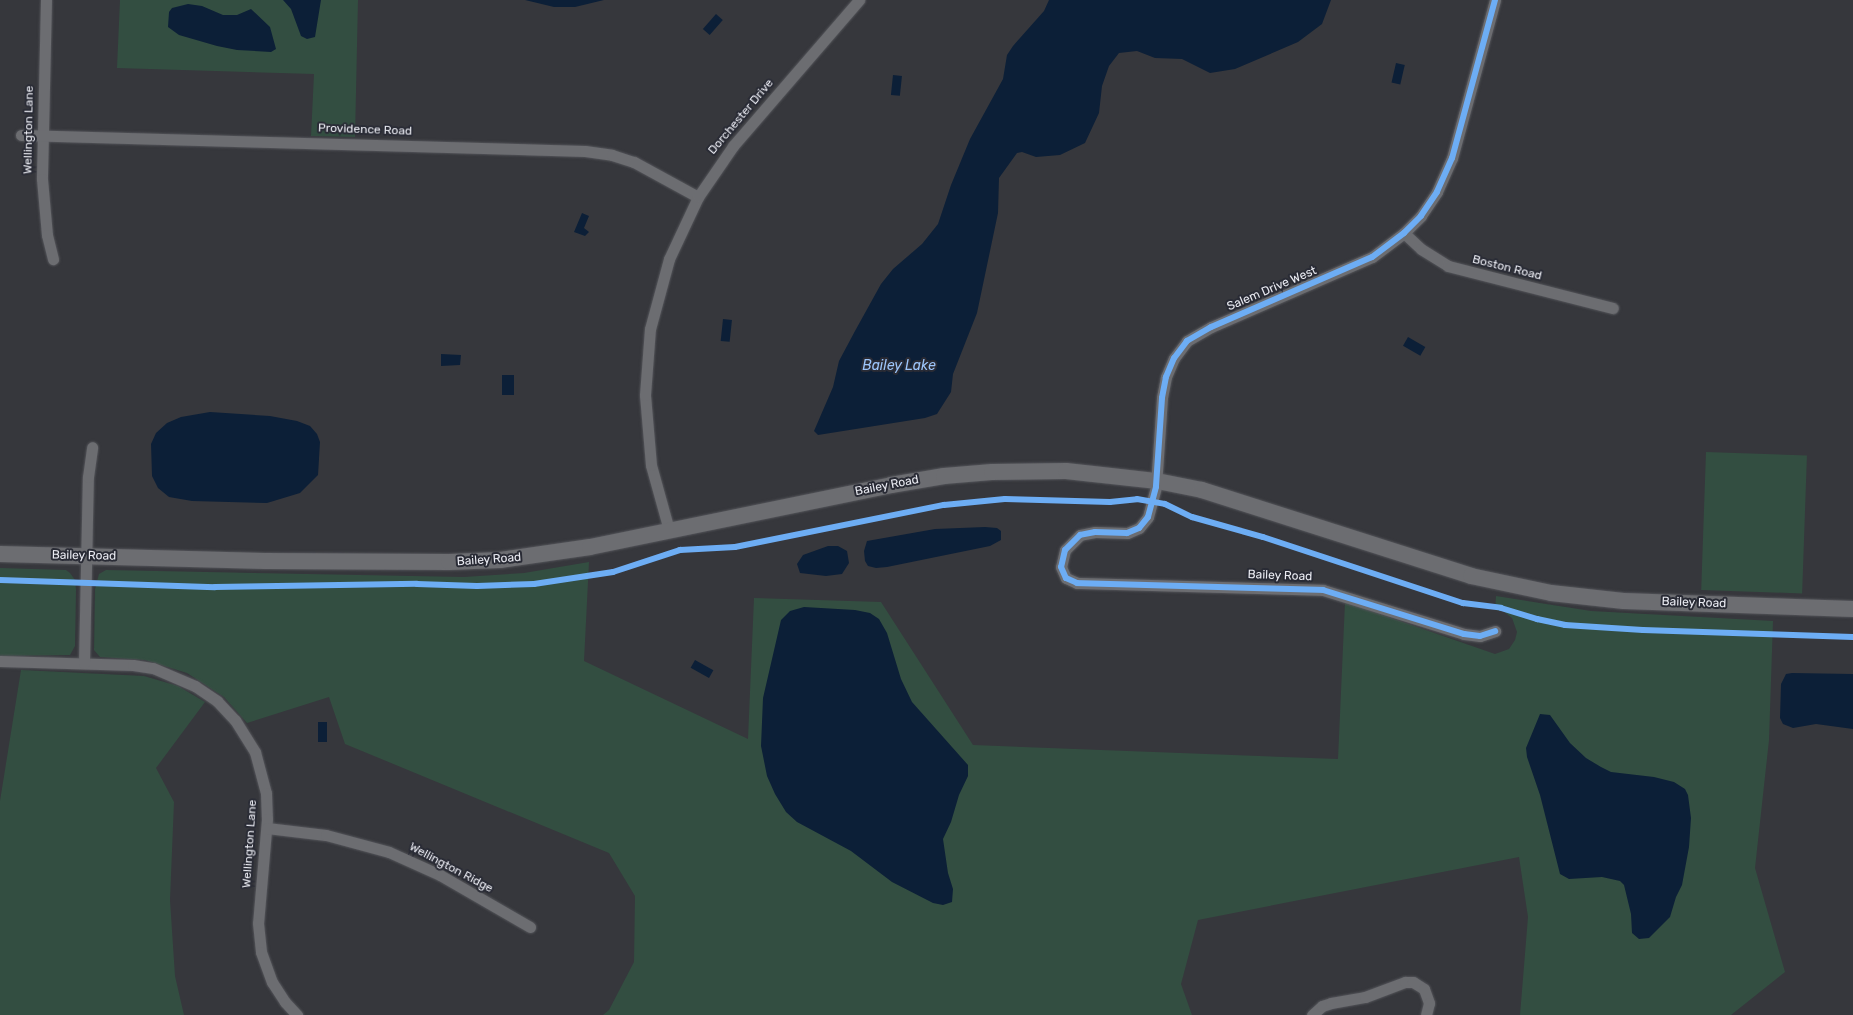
<!DOCTYPE html>
<style>
body{margin:0}
#map{position:relative;width:1853px;height:1015px;overflow:hidden;background:#36373c;font-family:Rubik,sans-serif}
div>[style]{position:absolute}
.green>*{inset:0;background:#334e41;transform-origin:0 0}
.water>*{inset:0;background:#0c1f37;transform-origin:0 0}
.roads{filter:drop-shadow(0 0 1px #535459) drop-shadow(0 0 1px #535459)}
.street>*{height:11px;margin:-5.5px;padding:0 5.5px;transform-origin:5.5px;border-radius:5.5px;background:#6c6d71}
.secondary>*{height:16px;margin:-8px;padding:0 8px;transform-origin:8px;border-radius:8px;background:#6c6d71}
.cycleway>*{height:6px;margin:-3px;padding:0 3px;transform-origin:3px;border-radius:3px;background:#6dadf4}
span{translate:-50% -50%;white-space:nowrap;text-align:center;line-height:1.15;-webkit-text-stroke:4px #292b35;paint-order:stroke}
.street-label{font-size:12px;color:#eaebf2}
.water-label{font-size:14px;color:#9dc5fa;font-style:italic}
</style>
<div id="map">
<div class="green">
<div style="clip-path:polygon(120px 0,358px 0,355px 137px,311px 136px,314px 74px,117px 68px)"></div>
<div style="left:1706px;top:452px;width:101px;height:138px;rotate:2deg"></div>
<div style="clip-path:polygon(589px 562px,584px 661px,748px 739px,754px 598px,881px 602px,973px 745px,1338px 759px,1345px 602px,1495px 654px,1509px 649px,1515px 640px,1517px 632px,1512px 618px,1503px 611px,1495px 610px,1496px 596px,1591px 611px,1773px 621px,1769px 740px,1755px 868px,1785px 972px,1731px 1015px,1520px 1015px,1528px 917px,1519px 857px,1198px 920px,1181px 984px,1192px 1015px,603px 1015px,609px 1010px,634px 962px,635px 896px,609px 853px,345px 744px,329px 697px,247px 723px,224px 697px,187px 673px,145px 660px,100px 657px,94px 650px,95px 589px,99px 574px,106px 570px,464px 577px,524px 573px)"></div>
<div style="clip-path:polygon(0 568px,66px 570px,70px 573px,75px 580px,76px 590px,75px 646px,70px 655px,0 656px)"></div>
<div style="clip-path:polygon(21px 670px,144px 676px,178px 686px,205px 702px,156px 768px,174px 802px,170px 900px,175px 976px,184px 1015px,0 1015px,0 801px)"></div>
</div>
<div class="water">
<div style="clip-path:polygon(283px 0,321px 0,315px 37px,307px 39px,301px 36px,291px 9px)"></div>
<div style="clip-path:polygon(525px 0,604px 0,575px 7px,554px 7px)"></div>
<div style="clip-path:polygon(1049px 0,1331px 0,1322px 24px,1298px 42px,1235px 69px,1210px 73px,1182px 59px,1155px 58px,1137px 51px,1119px 53px,1109px 66px,1102px 86px,1099px 113px,1085px 143px,1060px 155px,1036px 157px,1022px 152px,1017px 153px,999px 178px,998px 213px,977px 313px,953px 374px,951px 392px,937px 414px,925px 418px,818px 435px,814px 431px,833px 387px,839px 361px,855px 331px,881px 284px,893px 269px,922px 244px,938px 224px,951px 185px,970px 139px,1003px 79px,1007px 55px,1013px 46px,1044px 11px)"></div>
<div style="clip-path:polygon(188px 4px,202px 6px,223px 15px,237px 15px,251px 9px,270px 27px,276px 49px,271px 52px,237px 50px,217px 46px,179px 35px,168px 27px,169px 12px,172px 8px)"></div>
<div style="left:716px;top:14px;width:9px;height:20px;rotate:41deg"></div>
<div style="left:1396px;top:63px;width:9px;height:20px;rotate:13deg"></div>
<div style="left:893px;top:75px;width:9px;height:20px;rotate:6deg"></div>
<div style="clip-path:polygon(582px 213px,589px 216px,584px 228px,589px 232px,585px 236px,574px 232px)"></div>
<div style="left:723px;top:319px;width:9px;height:22px;rotate:6deg"></div>
<div style="left:1408px;top:337px;width:20px;height:10px;rotate:30deg"></div>
<div style="clip-path:polygon(441px 354px,461px 355px,460px 365px,441px 366px)"></div>
<div style="left:502px;top:375px;width:12px;height:20px"></div>
<div style="clip-path:polygon(210px 412px,270px 416px,297px 421px,310px 426px,317px 434px,320px 442px,318px 475px,300px 493px,267px 503px,192px 501px,169px 497px,158px 488px,152px 476px,151px 444px,156px 433px,167px 423px,181px 417px)"></div>
<div style="clip-path:polygon(985px 527px,997px 528px,1001px 531px,1001px 540px,990px 546px,887px 567px,876px 568px,868px 566px,865px 561px,864px 551px,867px 541px,935px 529px)"></div>
<div style="clip-path:polygon(828px 546px,838px 546px,847px 551px,849px 563px,842px 574px,826px 576px,800px 573px,797px 564px,803px 555px)"></div>
<div style="clip-path:polygon(804px 607px,855px 610px,870px 613px,879px 619px,887px 633px,901px 679px,912px 702px,968px 765px,968px 776px,959px 795px,951px 822px,943px 839px,948px 873px,953px 889px,952px 902px,943px 905px,933px 903px,892px 882px,851px 851px,797px 822px,786px 812px,775px 794px,767px 776px,761px 746px,763px 698px,781px 620px,790px 611px)"></div>
<div style="left:695px;top:660px;width:21px;height:9px;rotate:29deg"></div>
<div style="clip-path:polygon(1792px 673px,1853px 674px,1853px 729px,1816px 724px,1793px 728px,1783px 724px,1780px 718px,1781px 684px,1786px 674px)"></div>
<div style="clip-path:polygon(1540px 714px,1550px 715px,1570px 743px,1586px 758px,1601px 767px,1611px 772px,1654px 777px,1674px 782px,1685px 789px,1688px 795px,1691px 818px,1689px 847px,1682px 885px,1676px 897px,1670px 917px,1649px 938px,1639px 939px,1632px 933px,1631px 914px,1624px 885px,1620px 881px,1602px 877px,1569px 879px,1560px 874px,1540px 795px,1527px 757px,1526px 748px)"></div>
<div style="left:318px;top:722px;width:9px;height:20px"></div>
</div>
<div class="roads">
<div class="street">
<div style="left:46px;top:0;width:179px;rotate:91.3deg"></div>
<div style="left:42px;top:179px;width:56px;rotate:84.9deg"></div>
<div style="left:47px;top:235px;width:25px;rotate:76deg"></div>
<div style="left:1495px;top:0;width:164px;rotate:105.2deg"></div>
<div style="left:1452px;top:158px;width:37px;rotate:114deg"></div>
<div style="left:1437px;top:192px;width:29px;rotate:124deg"></div>
<div style="left:1421px;top:216px;width:24px;rotate:135deg"></div>
<div style="left:1404px;top:233px;width:40px;rotate:143deg"></div>
<div style="left:1372px;top:257px;width:176px;rotate:156.5deg"></div>
<div style="left:1211px;top:327px;width:28px;rotate:150deg"></div>
<div style="left:1187px;top:341px;width:21px;rotate:127deg"></div>
<div style="left:1174px;top:358px;width:21px;rotate:113deg"></div>
<div style="left:1166px;top:377px;width:21px;rotate:101deg"></div>
<div style="left:1162px;top:398px;width:89px;rotate:93.9deg"></div>
<div style="left:1156px;top:487px;width:31px;rotate:105deg"></div>
<div style="left:1148px;top:517px;width:14px;rotate:129deg"></div>
<div style="left:1139px;top:528px;width:13px;rotate:157deg"></div>
<div style="left:1127px;top:533px;width:32px;rotate:-178deg"></div>
<div style="left:1095px;top:532px;width:15px;rotate:169deg"></div>
<div style="left:1080px;top:535px;width:21px;rotate:135deg"></div>
<div style="left:1065px;top:550px;width:17px;rotate:103deg"></div>
<div style="left:1061px;top:567px;width:12px;rotate:66deg"></div>
<div style="left:1066px;top:578px;width:12px;rotate:24deg"></div>
<div style="left:1077px;top:583px;width:246px;rotate:1.6deg"></div>
<div style="left:1323px;top:590px;width:148px;rotate:17.3deg"></div>
<div style="left:1464px;top:634px;width:16px;rotate:7deg"></div>
<div style="left:1480px;top:636px;width:16px;rotate:-18deg"></div>
<div style="left:21px;top:135px;width:564px;rotate:1.62deg"></div>
<div style="left:585px;top:151px;width:27px;rotate:8deg"></div>
<div style="left:612px;top:155px;width:23px;rotate:18deg"></div>
<div style="left:634px;top:162px;width:73px;rotate:28.7deg"></div>
<div style="left:1404px;top:233px;width:23px;rotate:43deg"></div>
<div style="left:1421px;top:249px;width:32px;rotate:32deg"></div>
<div style="left:1448px;top:266px;width:170px;rotate:14.3deg"></div>
<div style="left:669px;top:530px;width:67px;rotate:-105.5deg"></div>
<div style="left:651px;top:465px;width:70px;rotate:-94.9deg"></div>
<div style="left:645px;top:395px;width:66px;rotate:-85.7deg"></div>
<div style="left:650px;top:329px;width:73px;rotate:-74.8deg"></div>
<div style="left:669px;top:259px;width:68px;rotate:-64.9deg"></div>
<div style="left:698px;top:197px;width:62px;rotate:-55.5deg"></div>
<div style="left:733px;top:146px;width:193px;rotate:-49.2deg"></div>
<div style="left:0;top:661px;width:133px;rotate:1.7deg"></div>
<div style="left:133px;top:665px;width:20px;rotate:9deg"></div>
<div style="left:153px;top:668px;width:46px;rotate:23.2deg"></div>
<div style="left:195px;top:686px;width:27px;rotate:34deg"></div>
<div style="left:217px;top:701px;width:26px;rotate:47deg"></div>
<div style="left:235px;top:720px;width:38px;rotate:58deg"></div>
<div style="left:255px;top:752px;width:42px;rotate:75deg"></div>
<div style="left:266px;top:793px;width:26px;rotate:88deg"></div>
<div style="left:267px;top:819px;width:104px;rotate:94.9deg"></div>
<div style="left:258px;top:923px;width:29px;rotate:84deg"></div>
<div style="left:261px;top:952px;width:32px;rotate:70deg"></div>
<div style="left:272px;top:982px;width:24px;rotate:57deg"></div>
<div style="left:285px;top:1002px;width:18px;rotate:47deg"></div>
<div style="left:84px;top:663px;width:186px;rotate:-88.8deg"></div>
<div style="left:88px;top:477px;width:30px;rotate:-82deg"></div>
<div style="left:267px;top:828px;width:59px;rotate:6.8deg"></div>
<div style="left:326px;top:835px;width:65px;rotate:15.1deg"></div>
<div style="left:389px;top:852px;width:56px;rotate:24.3deg"></div>
<div style="left:440px;top:875px;width:104px;rotate:30deg"></div>
<div style="left:1312px;top:1015px;width:13px;rotate:-42deg"></div>
<div style="left:1322px;top:1006px;width:9px;rotate:-18deg"></div>
<div style="left:1331px;top:1003px;width:35px;rotate:-10deg"></div>
<div style="left:1365px;top:997px;width:43px;rotate:-20.6deg"></div>
<div style="left:1405px;top:982px;width:8px"></div>
<div style="left:1413px;top:982px;width:13px;rotate:32deg"></div>
<div style="left:1424px;top:989px;width:15px;rotate:70deg"></div>
<div style="left:1429px;top:1003px;width:12px;rotate:104deg"></div>
</div>
<div class="secondary">
<div style="left:0;top:554px;width:265px;rotate:1.5deg"></div>
<div style="left:265px;top:561px;width:184px;rotate:0.3deg"></div>
<div style="left:449px;top:562px;width:51px;rotate:-2.2deg"></div>
<div style="left:500px;top:560px;width:91px;rotate:-8.2deg"></div>
<div style="left:590px;top:547px;width:307px;rotate:-11.6deg"></div>
<div style="left:891px;top:485px;width:54px;rotate:-9.6deg"></div>
<div style="left:944px;top:476px;width:48px;rotate:-4.8deg"></div>
<div style="left:992px;top:472px;width:74px;rotate:-0.8deg"></div>
<div style="left:1066px;top:471px;width:92px;rotate:6.3deg"></div>
<div style="left:1157px;top:481px;width:46px;rotate:11.3deg"></div>
<div style="left:1202px;top:490px;width:282px;rotate:17.7deg"></div>
<div style="left:1471px;top:576px;width:82px;rotate:12deg"></div>
<div style="left:1551px;top:593px;width:73px;rotate:6.3deg"></div>
<div style="left:1624px;top:601px;width:229px;rotate:2deg"></div>
</div>
</div>
<div class="cycleway">
<div style="left:1495px;top:0;width:164px;rotate:105.2deg"></div>
<div style="left:1452px;top:158px;width:37px;rotate:114deg"></div>
<div style="left:1437px;top:192px;width:29px;rotate:124deg"></div>
<div style="left:1421px;top:216px;width:24px;rotate:135deg"></div>
<div style="left:1404px;top:233px;width:40px;rotate:143deg"></div>
<div style="left:1372px;top:257px;width:176px;rotate:156.5deg"></div>
<div style="left:1211px;top:327px;width:28px;rotate:150deg"></div>
<div style="left:1187px;top:341px;width:21px;rotate:127deg"></div>
<div style="left:1174px;top:358px;width:21px;rotate:113deg"></div>
<div style="left:1166px;top:377px;width:21px;rotate:101deg"></div>
<div style="left:1162px;top:398px;width:89px;rotate:93.9deg"></div>
<div style="left:1156px;top:487px;width:31px;rotate:105deg"></div>
<div style="left:1148px;top:517px;width:14px;rotate:129deg"></div>
<div style="left:1139px;top:528px;width:13px;rotate:157deg"></div>
<div style="left:1127px;top:533px;width:32px;rotate:-178deg"></div>
<div style="left:1095px;top:532px;width:15px;rotate:169deg"></div>
<div style="left:1080px;top:535px;width:21px;rotate:135deg"></div>
<div style="left:1065px;top:550px;width:17px;rotate:103deg"></div>
<div style="left:1061px;top:567px;width:12px;rotate:66deg"></div>
<div style="left:1066px;top:578px;width:12px;rotate:24deg"></div>
<div style="left:1077px;top:583px;width:246px;rotate:1.6deg"></div>
<div style="left:1323px;top:590px;width:148px;rotate:17.3deg"></div>
<div style="left:1464px;top:634px;width:16px;rotate:7deg"></div>
<div style="left:1480px;top:636px;width:16px;rotate:-18deg"></div>
<div style="left:0;top:580px;width:215px;rotate:1.9deg"></div>
<div style="left:215px;top:587px;width:202px;rotate:-0.9deg"></div>
<div style="left:417px;top:584px;width:60px;rotate:1.9deg"></div>
<div style="left:477px;top:586px;width:57px;rotate:-2deg"></div>
<div style="left:534px;top:584px;width:80px;rotate:-8.6deg"></div>
<div style="left:613px;top:572px;width:71px;rotate:-18.2deg"></div>
<div style="left:680px;top:550px;width:55px;rotate:-3.1deg"></div>
<div style="left:735px;top:547px;width:213px;rotate:-11.4deg"></div>
<div style="left:944px;top:505px;width:61px;rotate:-5.6deg"></div>
<div style="left:1005px;top:499px;width:105px;rotate:1.6deg"></div>
<div style="left:1110px;top:502px;width:27px;rotate:-6deg"></div>
<div style="left:1137px;top:499px;width:28px;rotate:10deg"></div>
<div style="left:1165px;top:504px;width:30px;rotate:26deg"></div>
<div style="left:1192px;top:517px;width:74px;rotate:15.7deg"></div>
<div style="left:1263px;top:537px;width:211px;rotate:18.3deg"></div>
<div style="left:1463px;top:603px;width:38px;rotate:7deg"></div>
<div style="left:1501px;top:608px;width:38px;rotate:17deg"></div>
<div style="left:1537px;top:619px;width:29px;rotate:12deg"></div>
<div style="left:1565px;top:625px;width:78px;rotate:3.7deg"></div>
<div style="left:1643px;top:630px;width:210px;rotate:1.9deg"></div>
</div>
<div class="street-label">
<span style="left:741px;top:117px;rotate:-50deg">Dorchester Drive</span>
<span style="left:29px;top:130px;rotate:-89deg">Wellington Lane</span>
<span style="left:365px;top:130px;rotate:2deg">Providence Road</span>
<span style="left:1507px;top:268px;rotate:14deg">Boston Road</span>
<span style="left:1272px;top:289px;rotate:-23deg">Salem Drive West</span>
<span style="left:887px;top:486px;rotate:-11deg">Bailey Road</span>
<span style="left:84px;top:556px;rotate:1deg">Bailey Road</span>
<span style="left:489px;top:560px;rotate:-4deg">Bailey Road</span>
<span style="left:1280px;top:576px;rotate:2deg">Bailey Road</span>
<span style="left:1694px;top:603px;rotate:2deg">Bailey Road</span>
<span style="left:250px;top:844px;rotate:-86deg">Wellington Lane</span>
<span style="left:451px;top:868px;rotate:28deg">Wellington Ridge</span>
</div>
<div class="water-label">
<span style="left:899px;top:366px">Bailey Lake</span>
</div>
</div>
